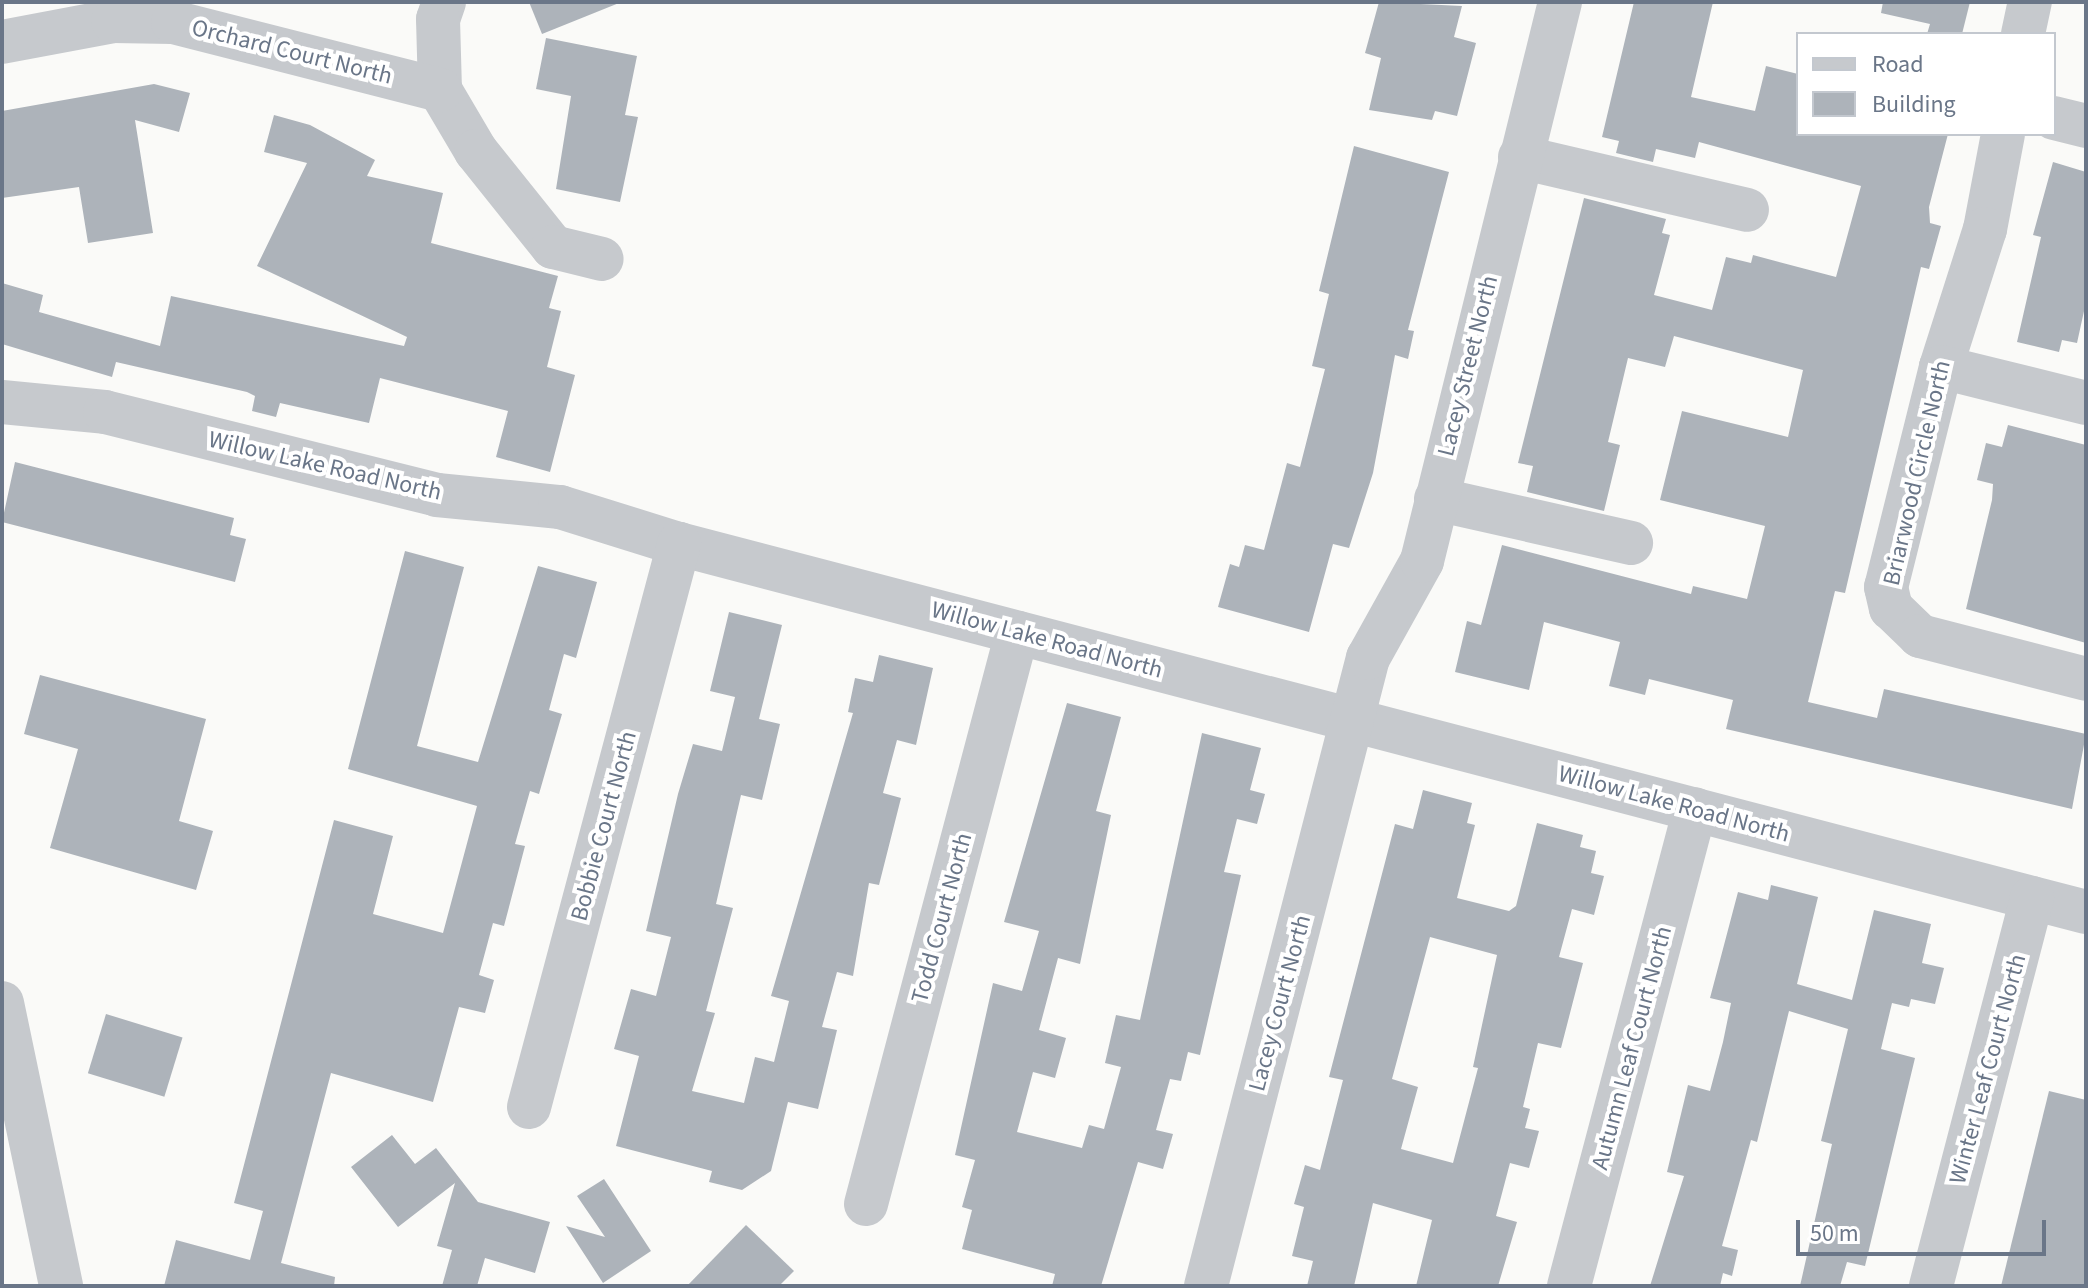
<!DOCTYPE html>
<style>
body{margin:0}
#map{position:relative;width:2088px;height:1288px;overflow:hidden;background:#fafaf8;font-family:"Source Sans 3",sans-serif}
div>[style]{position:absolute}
.building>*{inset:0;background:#adb3ba;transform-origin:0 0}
.minor>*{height:44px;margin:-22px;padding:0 22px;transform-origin:22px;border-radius:22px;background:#c6c9cd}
span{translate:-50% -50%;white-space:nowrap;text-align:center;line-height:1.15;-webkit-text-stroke:8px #fff;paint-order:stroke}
.street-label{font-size:24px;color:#6a7688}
.frame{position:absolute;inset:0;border:4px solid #6a7688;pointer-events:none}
.legend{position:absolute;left:1796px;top:32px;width:260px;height:104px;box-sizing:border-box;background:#fff;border:2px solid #c3c8cf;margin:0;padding:10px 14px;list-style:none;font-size:24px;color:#6a7688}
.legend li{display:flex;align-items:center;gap:16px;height:40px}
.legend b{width:40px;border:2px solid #c3c8cf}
.scale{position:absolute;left:1796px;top:1220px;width:250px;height:36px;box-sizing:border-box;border:4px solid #6a7688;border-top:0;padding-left:10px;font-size:24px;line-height:28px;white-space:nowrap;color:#6a7688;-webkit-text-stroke:6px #fff;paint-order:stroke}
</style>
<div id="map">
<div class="building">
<div style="clip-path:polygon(529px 2px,618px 2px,619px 3px,542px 34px)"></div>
<div style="clip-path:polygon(1379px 2px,1462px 6px,1454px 37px,1476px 43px,1457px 116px,1435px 111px,1432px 120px,1369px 110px,1381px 58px,1365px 53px)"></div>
<div style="clip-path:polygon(1634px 2px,1713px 2px,1691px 97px,1755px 111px,1766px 66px,1798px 74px,1798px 134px,1948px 134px,1929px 207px,1930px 223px,1941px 226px,1929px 269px,1921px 267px,1845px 593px,1835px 591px,1808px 702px,1877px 718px,1884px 689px,2086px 734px,2072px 809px,1726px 729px,1733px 700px,1649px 679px,1645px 695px,1609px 686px,1620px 642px,1544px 622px,1529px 690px,1455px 672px,1467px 621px,1481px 625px,1502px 545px,1691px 594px,1693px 586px,1747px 599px,1765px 526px,1660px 500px,1682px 411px,1788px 437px,1803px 370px,1674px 336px,1665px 367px,1628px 358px,1608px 442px,1620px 445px,1604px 511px,1527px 492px,1533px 466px,1518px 463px,1584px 198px,1666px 219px,1662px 233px,1670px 235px,1654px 295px,1712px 310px,1726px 257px,1751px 263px,1753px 255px,1836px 277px,1861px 186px,1699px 142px,1695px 158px,1656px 149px,1653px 162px,1616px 153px,1619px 141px,1602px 137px)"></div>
<div style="clip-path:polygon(1883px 2px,1970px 2px,1962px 34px,1927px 34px,1930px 24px,1881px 13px)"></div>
<div style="clip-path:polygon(546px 38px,637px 56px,625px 115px,638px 117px,620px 202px,556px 189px,571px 96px,536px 89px)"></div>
<div style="clip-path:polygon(154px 84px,190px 93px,179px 132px,135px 120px,153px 233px,88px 243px,79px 187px,2px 198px,2px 111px)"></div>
<div style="clip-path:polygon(274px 115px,310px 125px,375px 160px,367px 176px,443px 193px,431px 243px,558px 276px,549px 308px,561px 311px,547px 367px,575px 375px,550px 472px,496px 457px,508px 411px,380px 378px,369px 423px,280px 403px,276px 417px,252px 411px,255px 396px,247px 392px,116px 362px,112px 377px,2px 344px,2px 283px,43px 295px,39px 312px,160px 346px,171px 296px,404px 346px,407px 337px,257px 266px,307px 163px,264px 152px)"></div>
<div style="clip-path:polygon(1354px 146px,1449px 172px,1408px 330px,1414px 331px,1408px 359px,1395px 355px,1373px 473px,1349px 548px,1333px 544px,1309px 632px,1218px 607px,1230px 564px,1239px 567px,1245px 545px,1264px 550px,1287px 463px,1300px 467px,1325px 369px,1312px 366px,1329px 294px,1319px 291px)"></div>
<div style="clip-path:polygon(2053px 162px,2086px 172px,2086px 302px,2077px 343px,2062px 340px,2059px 352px,2017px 342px,2041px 237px,2033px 235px)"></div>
<div style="clip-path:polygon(2008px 425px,2086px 445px,2086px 643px,1966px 609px,1992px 500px,1993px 484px,1977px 480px,1986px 443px,2002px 447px)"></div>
<div style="clip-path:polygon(15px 462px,234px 518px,230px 535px,246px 539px,235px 582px,2px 522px)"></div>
<div style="clip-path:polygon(405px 551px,464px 567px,417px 746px,478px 762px,538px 566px,597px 582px,576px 658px,564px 654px,549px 710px,562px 714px,539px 794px,530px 791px,515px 844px,525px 846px,504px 926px,493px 923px,479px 975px,494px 980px,485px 1013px,459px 1007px,433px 1102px,331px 1073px,281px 1263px,335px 1277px,334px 1286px,164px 1286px,176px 1240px,250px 1260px,263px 1211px,234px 1203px,334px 820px,393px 836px,373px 914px,443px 933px,477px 806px,348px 769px)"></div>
<div style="clip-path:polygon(729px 612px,782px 625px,759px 719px,780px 724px,762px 800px,741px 795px,716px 904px,733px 908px,706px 1011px,715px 1013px,692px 1091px,744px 1103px,755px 1057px,774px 1062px,789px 1001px,771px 996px,853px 713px,848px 712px,855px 678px,873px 682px,879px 655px,933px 668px,916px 745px,897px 740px,883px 793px,901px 798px,879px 885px,869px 883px,853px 976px,837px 972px,822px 1027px,837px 1030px,818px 1109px,788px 1102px,771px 1171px,742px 1190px,709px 1182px,712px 1171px,616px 1146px,639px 1056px,614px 1049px,631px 989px,656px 996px,671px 937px,646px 931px,678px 794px,693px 744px,722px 751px,735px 697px,710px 691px)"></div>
<div style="clip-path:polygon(40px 675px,206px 719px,179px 821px,213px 831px,196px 890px,50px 848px,78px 749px,24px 734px)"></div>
<div style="clip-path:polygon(1067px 703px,1121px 717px,1096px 811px,1111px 815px,1080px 964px,1058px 958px,1039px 1030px,1066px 1038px,1055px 1078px,1033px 1072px,1017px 1132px,1082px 1148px,1089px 1125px,1104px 1129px,1121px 1067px,1105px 1063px,1116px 1015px,1140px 1020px,1202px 733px,1261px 748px,1250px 790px,1265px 794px,1257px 824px,1237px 819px,1224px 872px,1241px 875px,1200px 1055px,1188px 1052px,1181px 1081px,1170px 1079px,1156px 1130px,1173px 1134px,1163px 1169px,1138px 1162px,1101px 1286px,1052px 1286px,1055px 1274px,962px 1249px,972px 1210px,962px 1207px,975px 1160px,955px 1155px,993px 983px,1022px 991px,1039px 931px,1004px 922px)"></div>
<div style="clip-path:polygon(evenodd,1423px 790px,1472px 803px,1467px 823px,1475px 825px,1457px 898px,1509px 911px,1516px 906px,1537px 823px,1583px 835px,1580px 847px,1596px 851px,1591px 873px,1604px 876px,1594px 915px,1572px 909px,1559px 957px,1583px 963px,1561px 1048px,1538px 1043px,1523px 1107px,1530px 1109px,1525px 1128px,1539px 1131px,1529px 1168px,1510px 1163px,1496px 1216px,1517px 1222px,1498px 1286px,1416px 1286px,1432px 1220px,1373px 1203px,1354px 1286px,1307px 1286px,1313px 1261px,1292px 1256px,1304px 1207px,1294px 1204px,1305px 1165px,1320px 1170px,1343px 1080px,1329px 1077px,1395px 824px,1413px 829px,1423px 790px,1430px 937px,1497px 955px,1473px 1067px,1478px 1068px,1453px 1163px,1401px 1149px,1418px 1087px,1392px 1079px,1430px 937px)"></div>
<div style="clip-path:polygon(1771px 885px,1818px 897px,1797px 984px,1852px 1000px,1874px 910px,1931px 924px,1922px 963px,1944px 968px,1935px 1004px,1911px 999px,1909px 1007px,1892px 1003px,1881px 1049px,1915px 1058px,1865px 1266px,1847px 1262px,1840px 1286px,1800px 1286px,1832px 1144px,1821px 1141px,1848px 1029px,1789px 1011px,1757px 1142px,1751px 1140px,1722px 1246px,1738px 1250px,1732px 1276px,1723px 1273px,1720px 1286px,1650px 1286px,1684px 1176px,1667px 1172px,1688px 1085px,1710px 1091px,1723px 1042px,1731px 1003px,1710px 998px,1738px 892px,1768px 900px)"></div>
<div style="left:106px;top:1014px;width:80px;height:62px;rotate:17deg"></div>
<div style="clip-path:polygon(2049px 1091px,2086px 1100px,2086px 1286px,2001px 1286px)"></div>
<div style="clip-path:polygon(392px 1135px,415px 1164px,436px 1148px,478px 1202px,550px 1222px,535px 1273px,485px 1258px,477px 1286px,442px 1286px,452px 1250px,437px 1246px,455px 1183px,398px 1227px,351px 1167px)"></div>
<div style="clip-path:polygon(604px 1179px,651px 1251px,603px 1283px,566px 1226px,605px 1237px,577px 1196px)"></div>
<div style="clip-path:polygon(746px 1225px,794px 1271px,779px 1286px,687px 1286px)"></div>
</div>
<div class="minor">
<div style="left:444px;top:2px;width:18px;rotate:109deg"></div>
<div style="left:438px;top:19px;width:71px;rotate:88.4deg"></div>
<div style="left:440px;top:90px;width:71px;rotate:59.5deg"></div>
<div style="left:476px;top:151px;width:123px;rotate:51.3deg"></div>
<div style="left:553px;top:247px;width:50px;rotate:13.8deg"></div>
<div style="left:2023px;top:34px;width:33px;rotate:-78deg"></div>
<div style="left:2px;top:42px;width:113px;rotate:-10.7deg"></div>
<div style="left:113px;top:21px;width:60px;rotate:1deg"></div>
<div style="left:173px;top:22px;width:276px;rotate:14.3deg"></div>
<div style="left:2054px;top:118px;width:33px;rotate:14deg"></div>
<div style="left:2003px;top:134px;width:97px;rotate:100.7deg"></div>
<div style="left:1985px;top:229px;width:145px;rotate:107.7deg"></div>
<div style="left:1941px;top:367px;width:227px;rotate:104deg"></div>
<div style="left:1886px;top:587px;width:22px;rotate:77deg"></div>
<div style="left:1891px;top:608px;width:40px;rotate:44deg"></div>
<div style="left:1920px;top:636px;width:171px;rotate:14.5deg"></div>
<div style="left:1520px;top:157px;width:233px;rotate:13.1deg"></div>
<div style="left:1941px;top:367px;width:149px;rotate:13.9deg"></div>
<div style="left:2px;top:402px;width:103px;rotate:5.5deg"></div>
<div style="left:105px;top:412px;width:342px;rotate:14deg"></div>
<div style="left:437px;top:495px;width:124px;rotate:5.6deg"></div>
<div style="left:560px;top:507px;width:125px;rotate:17.3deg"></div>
<div style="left:679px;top:544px;width:1454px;rotate:14.66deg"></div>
<div style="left:1436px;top:499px;width:200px;rotate:12.7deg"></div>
<div style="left:2px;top:1003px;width:289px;rotate:78.2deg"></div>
<div style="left:529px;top:1107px;width:583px;rotate:-75.08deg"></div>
<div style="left:866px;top:1204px;width:591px;rotate:-75.19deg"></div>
<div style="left:1206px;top:1286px;width:649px;rotate:-75.54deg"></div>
<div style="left:1368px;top:658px;width:111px;rotate:-60.9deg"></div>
<div style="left:1422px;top:561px;width:576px;rotate:-76.13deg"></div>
<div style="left:1569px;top:1286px;width:493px;rotate:-75.2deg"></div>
<div style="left:1931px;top:1286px;width:401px;rotate:-75.4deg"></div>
</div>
<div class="street-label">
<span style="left:292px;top:52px;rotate:14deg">Orchard Court North</span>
<span style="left:1468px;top:366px;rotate:-76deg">Lacey Street North</span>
<span style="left:325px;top:466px;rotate:13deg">Willow Lake Road North</span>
<span style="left:1917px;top:473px;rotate:-77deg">Briarwood Circle North</span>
<span style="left:1047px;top:640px;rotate:15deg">Willow Lake Road North</span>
<span style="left:1674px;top:804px;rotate:15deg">Willow Lake Road North</span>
<span style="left:604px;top:826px;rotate:-75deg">Bobbie Court North</span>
<span style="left:942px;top:918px;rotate:-75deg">Todd Court North</span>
<span style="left:1280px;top:1003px;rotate:-75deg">Lacey Court North</span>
<span style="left:1632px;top:1048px;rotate:-75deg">Autumn Leaf Court North</span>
<span style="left:1988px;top:1069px;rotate:-75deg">Winter Leaf Court North</span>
</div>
<div class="frame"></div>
<ul class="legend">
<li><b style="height:10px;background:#c6c9cd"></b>Road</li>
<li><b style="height:22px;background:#adb3ba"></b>Building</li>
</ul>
<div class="scale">50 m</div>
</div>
